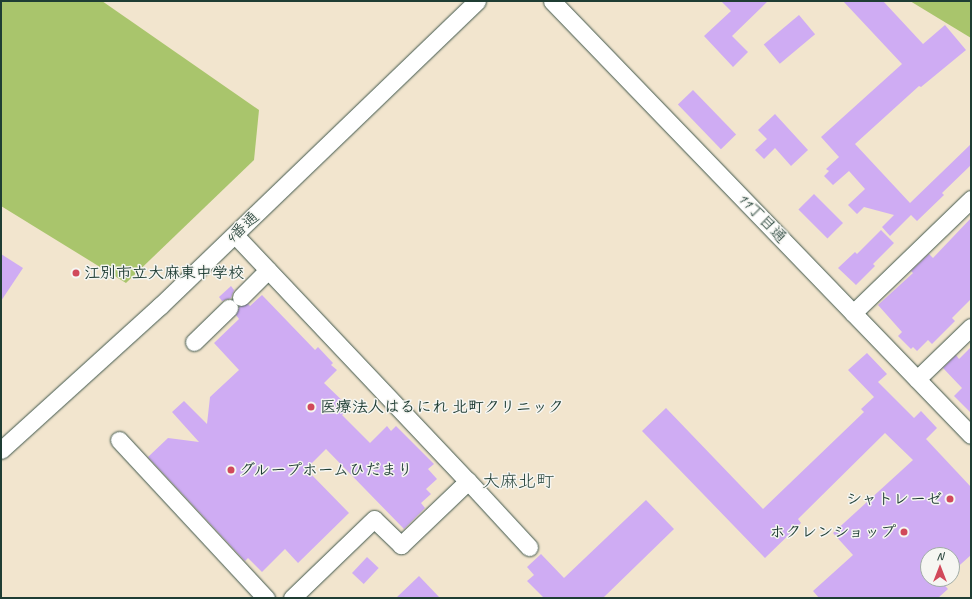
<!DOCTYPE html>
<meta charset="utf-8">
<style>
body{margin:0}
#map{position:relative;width:972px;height:599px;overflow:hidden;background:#f2e5ce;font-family:Caveat,"Klee One",sans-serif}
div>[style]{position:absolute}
.green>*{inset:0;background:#a9c56c}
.building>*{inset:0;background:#cfacf3;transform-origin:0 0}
.roads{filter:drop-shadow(0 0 1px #3f564b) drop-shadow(0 0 1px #3f564b)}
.minor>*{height:17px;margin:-8.5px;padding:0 8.5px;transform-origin:8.5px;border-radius:8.5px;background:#fff}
.dots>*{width:11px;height:11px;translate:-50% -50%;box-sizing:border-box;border:2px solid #f6f6f2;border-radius:50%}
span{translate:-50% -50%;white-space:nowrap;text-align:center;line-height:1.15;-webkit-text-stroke:3px #f6f6f2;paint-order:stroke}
.street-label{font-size:16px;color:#1f3d34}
.poi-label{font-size:16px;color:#1f3d34;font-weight:700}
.left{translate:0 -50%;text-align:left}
.right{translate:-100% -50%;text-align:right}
.quarter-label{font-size:18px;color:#1f3d34}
.frame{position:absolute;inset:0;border:2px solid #1f3d34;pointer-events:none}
.north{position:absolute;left:920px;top:547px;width:40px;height:40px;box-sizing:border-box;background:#f6f6f2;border:1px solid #a0aca6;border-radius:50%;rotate:0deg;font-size:11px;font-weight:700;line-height:16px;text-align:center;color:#1f3d34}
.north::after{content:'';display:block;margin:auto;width:14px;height:18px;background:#d1495b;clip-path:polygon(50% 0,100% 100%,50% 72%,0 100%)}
</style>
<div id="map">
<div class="green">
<div style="clip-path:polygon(1px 1px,102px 1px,259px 110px,254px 160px,126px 283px,1px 206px)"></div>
<div style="clip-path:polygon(910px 1px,971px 1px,971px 38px)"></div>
</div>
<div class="building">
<div style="clip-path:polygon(721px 1px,768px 1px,732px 36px,748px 52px,733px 67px,704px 36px,731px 11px)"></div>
<div style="clip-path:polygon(843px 1px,883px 1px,923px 44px,945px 25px,966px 50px,921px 87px,919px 86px,855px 144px,910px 203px,971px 144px,971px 165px,942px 193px,944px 195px,917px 221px,911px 215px,890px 236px,882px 227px,894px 215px,864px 207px,857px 214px,848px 205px,865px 189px,849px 171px,833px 185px,824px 176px,829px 171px,826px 169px,839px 157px,821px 137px,902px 64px)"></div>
<div style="left:799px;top:15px;width:25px;height:46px;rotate:50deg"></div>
<div style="left:693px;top:90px;width:62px;height:21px;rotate:46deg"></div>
<div style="clip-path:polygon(775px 114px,808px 150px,791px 166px,775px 148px,764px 159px,755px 150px,767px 139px,758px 130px)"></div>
<div style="left:814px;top:194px;width:41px;height:22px;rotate:45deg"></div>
<div style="clip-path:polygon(971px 218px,971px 299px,952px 318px,955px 321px,932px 344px,928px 340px,917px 351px,913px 347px,911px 349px,898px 336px,902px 332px,878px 305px,913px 273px,911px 271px,929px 254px,933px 258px)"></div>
<div style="clip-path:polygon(881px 230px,894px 243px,873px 264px,875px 266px,856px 285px,838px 268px,855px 252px,857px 254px)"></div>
<div style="clip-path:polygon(1px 254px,23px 268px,1px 301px)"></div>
<div style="clip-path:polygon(231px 286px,234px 290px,231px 298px,222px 301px,219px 297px)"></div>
<div style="clip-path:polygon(262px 295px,315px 350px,318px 347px,333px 363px,331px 365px,337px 370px,324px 383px,350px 408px,342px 415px,370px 443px,387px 426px,391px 431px,396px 426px,434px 464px,428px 469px,437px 479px,426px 489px,431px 494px,421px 503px,425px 508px,404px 529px,326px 449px,306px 469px,349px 513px,298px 563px,285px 549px,262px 572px,248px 558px,245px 561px,148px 457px,168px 438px,199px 442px,172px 412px,184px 401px,207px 424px,210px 397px,239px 370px,214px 343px,239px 319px,236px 315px,239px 307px,248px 304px,250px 306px)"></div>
<div style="clip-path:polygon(971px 347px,971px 413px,954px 396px,962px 388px,943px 368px,956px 355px,959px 359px)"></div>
<div style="clip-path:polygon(867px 353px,887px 374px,878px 382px,914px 418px,921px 411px,937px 428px,926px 439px,971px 487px,971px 555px,952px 572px,952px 555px,928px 555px,928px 579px,939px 579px,948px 589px,938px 598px,819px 598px,813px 591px,853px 555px,833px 533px,913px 460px,885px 433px,798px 519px,801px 523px,765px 558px,642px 431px,666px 408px,763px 509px,864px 412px,861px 409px,874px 397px,848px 370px)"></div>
<div style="clip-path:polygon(646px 500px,674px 529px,603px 598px,544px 598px,527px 581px,534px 575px,527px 567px,541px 554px,564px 578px)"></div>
<div style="left:367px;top:557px;width:16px;height:22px;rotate:43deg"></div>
<div style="clip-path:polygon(419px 576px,440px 598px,396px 598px)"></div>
</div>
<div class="roads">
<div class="minor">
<div style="left:552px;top:1px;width:603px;rotate:46.01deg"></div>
<div style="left:235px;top:235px;width:339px;rotate:46.6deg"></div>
<div style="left:468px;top:481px;width:93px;rotate:136.3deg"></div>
<div style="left:401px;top:545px;width:37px;rotate:-136deg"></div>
<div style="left:374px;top:519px;width:114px;rotate:136.1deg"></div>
<div style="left:241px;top:297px;width:38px;rotate:-45deg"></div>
<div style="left:853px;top:313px;width:164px;rotate:-44deg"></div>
<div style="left:194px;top:342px;width:49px;rotate:-44.2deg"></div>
<div style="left:917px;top:379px;width:75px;rotate:-43.9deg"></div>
<div style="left:119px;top:440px;width:216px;rotate:47.1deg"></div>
<div style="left:1px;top:450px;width:215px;rotate:-42.2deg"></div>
<div style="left:160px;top:306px;width:440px;rotate:-43.9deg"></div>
<div style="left:468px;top:481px;width:90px;rotate:47.3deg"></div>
</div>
</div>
<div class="dots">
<div style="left:76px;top:273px;background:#d1495b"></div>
<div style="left:311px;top:407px;background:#d1495b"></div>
<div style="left:231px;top:470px;background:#d1495b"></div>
<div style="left:950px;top:499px;background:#d1495b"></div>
<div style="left:904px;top:532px;background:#d1495b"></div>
</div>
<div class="street-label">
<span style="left:762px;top:218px;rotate:46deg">11丁目通</span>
<span style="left:242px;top:228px;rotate:-43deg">4番通</span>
</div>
<div class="poi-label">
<span class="left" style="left:84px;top:273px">江別市立大麻東中学校</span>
<span class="left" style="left:320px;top:407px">医療法人はるにれ 北町クリニック</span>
<span class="left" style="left:239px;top:470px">グループホームひだまり</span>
<span class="right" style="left:942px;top:499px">シャトレーゼ</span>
<span class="right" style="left:896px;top:532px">ホクレンショップ</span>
</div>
<div class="quarter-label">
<span style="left:518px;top:481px">大麻北町</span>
</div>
<div class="frame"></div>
<div class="north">N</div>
</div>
